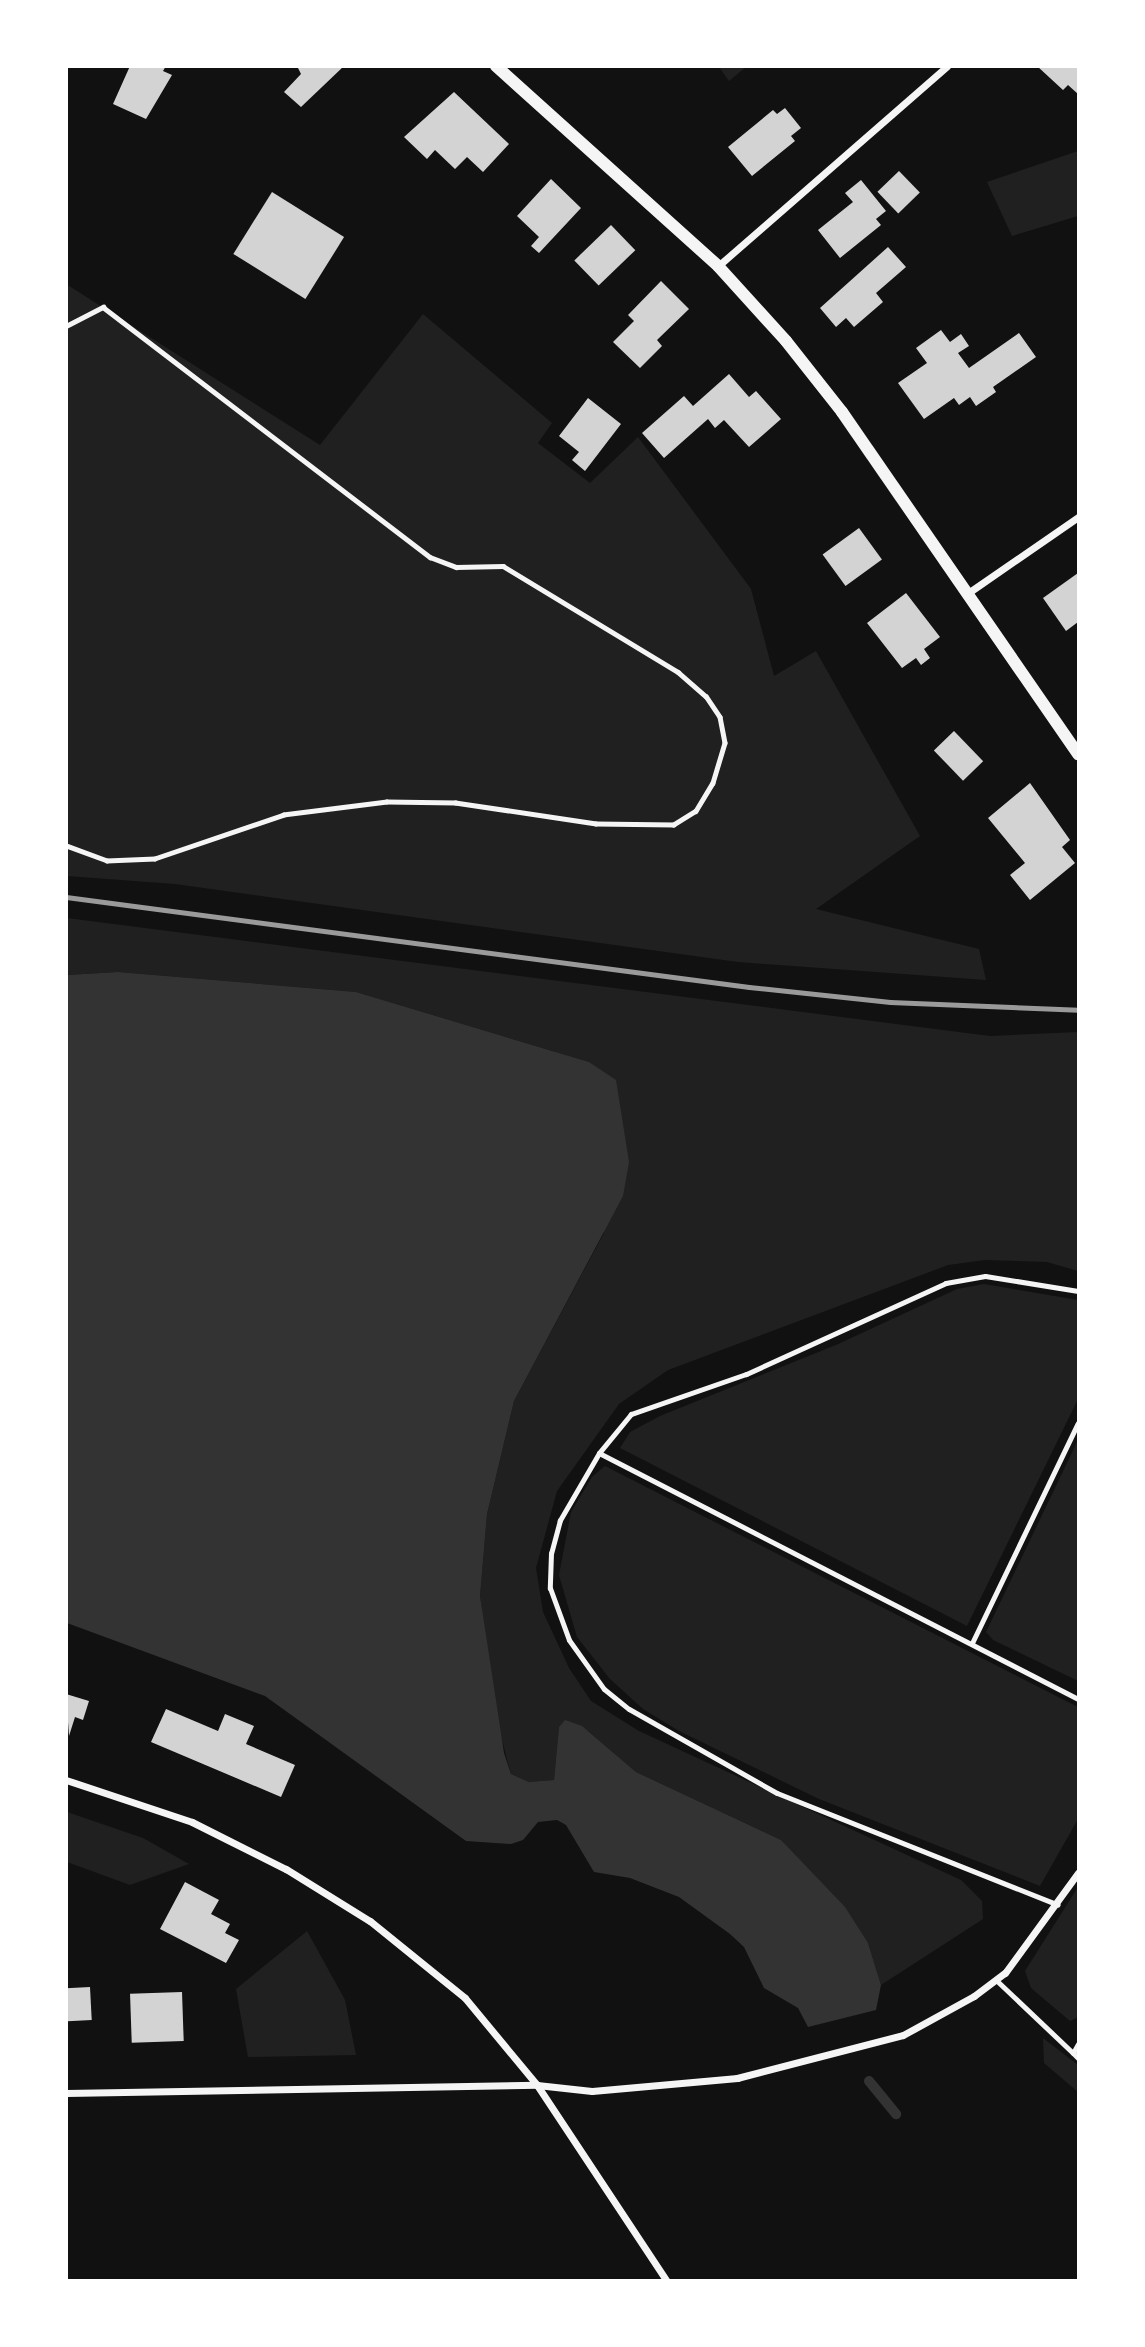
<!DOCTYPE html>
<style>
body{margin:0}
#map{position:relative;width:1145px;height:2347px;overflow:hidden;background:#111;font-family:Lato,sans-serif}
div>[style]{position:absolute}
.green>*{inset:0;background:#202020}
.water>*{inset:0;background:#333}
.stream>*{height:10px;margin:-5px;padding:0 5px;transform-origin:5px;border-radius:5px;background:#333}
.building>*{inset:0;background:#d3d3d3;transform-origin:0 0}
.path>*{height:4.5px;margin:-2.25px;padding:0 2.25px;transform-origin:2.25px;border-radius:2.25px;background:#f5f5f5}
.service>*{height:5px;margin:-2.5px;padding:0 2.5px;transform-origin:2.5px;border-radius:2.5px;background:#f5f5f5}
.minor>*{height:7px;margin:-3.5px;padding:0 3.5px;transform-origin:3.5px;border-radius:3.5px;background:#f5f5f5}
.tertiary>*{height:12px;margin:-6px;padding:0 6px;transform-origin:6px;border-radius:6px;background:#f5f5f5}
.rail>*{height:5px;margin:-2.5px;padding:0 2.5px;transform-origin:2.5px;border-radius:2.5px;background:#9a9a9a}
span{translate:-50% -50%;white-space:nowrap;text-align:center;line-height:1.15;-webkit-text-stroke:5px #fff;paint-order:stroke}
.frame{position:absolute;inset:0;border:68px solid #fff;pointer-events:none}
</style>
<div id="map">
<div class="green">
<div style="clip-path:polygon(719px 67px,746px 67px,729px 81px)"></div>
<div style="clip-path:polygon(1078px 151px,1078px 216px,1012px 236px,987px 182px)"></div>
<div style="clip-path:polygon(66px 284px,320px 445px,423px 314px,552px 423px,538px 443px,590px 483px,638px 437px,751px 589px,774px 676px,816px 651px,920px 836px,816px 909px,979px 949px,986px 980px,738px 962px,175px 884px,67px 876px)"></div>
<div style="clip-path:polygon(67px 918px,990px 1036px,1078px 1032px,1078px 1271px,1047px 1262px,985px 1260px,948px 1265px,668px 1370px,619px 1404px,557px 1491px,536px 1568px,543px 1612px,569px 1668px,591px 1701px,639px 1731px,961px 1880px,982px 1901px,983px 1919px,881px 1985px,868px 1943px,781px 1840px,636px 1772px,588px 1731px,565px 1721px,559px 1727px,554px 1780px,529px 1782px,511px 1774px,496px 1717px,480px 1596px,487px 1514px,514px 1401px,604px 1233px,589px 1062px,356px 992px,118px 972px,67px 975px)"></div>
<div style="clip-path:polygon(984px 1284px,1078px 1300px,1078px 1399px,967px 1626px,620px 1448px,630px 1432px,660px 1416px,836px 1345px,957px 1289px)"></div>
<div style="clip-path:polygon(1078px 1440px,1078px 1681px,993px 1640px,986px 1632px)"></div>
<div style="clip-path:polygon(605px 1466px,1078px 1707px,1078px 1819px,1040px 1886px,819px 1799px,679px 1731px,643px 1709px,610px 1679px,577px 1637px,559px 1575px,571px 1512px,592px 1477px)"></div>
<div style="clip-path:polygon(67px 1812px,143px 1838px,189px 1864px,130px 1885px,67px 1862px)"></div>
<div style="clip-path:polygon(1078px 1887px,1078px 2017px,1070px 2021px,1031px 1988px,1025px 1971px)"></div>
<div style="clip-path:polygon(307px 1931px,345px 2000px,356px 2055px,248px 2057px,236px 1989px)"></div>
<div style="clip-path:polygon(1043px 2038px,1078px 2065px,1078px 2092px,1044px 2063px)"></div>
</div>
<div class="water">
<div style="clip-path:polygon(118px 972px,356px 992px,589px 1062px,616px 1080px,629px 1162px,623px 1196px,514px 1401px,487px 1514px,480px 1596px,504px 1753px,511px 1774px,529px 1782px,554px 1780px,559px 1727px,565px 1720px,582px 1726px,636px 1772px,781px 1840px,845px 1907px,868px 1943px,881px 1985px,876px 2010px,808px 2027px,798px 2008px,764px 1988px,744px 1947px,730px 1934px,679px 1897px,630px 1878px,594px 1872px,566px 1825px,557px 1820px,538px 1822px,523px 1840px,511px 1844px,466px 1841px,265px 1696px,67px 1623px,67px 975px)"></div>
</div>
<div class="stream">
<div style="left:869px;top:2081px;width:43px;rotate:50.7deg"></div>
</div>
<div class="building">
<div style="clip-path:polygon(130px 66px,166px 66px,163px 71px,172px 75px,146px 119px,113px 104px)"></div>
<div style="clip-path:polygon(297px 66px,344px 66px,301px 107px,284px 92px,301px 74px)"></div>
<div style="clip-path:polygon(1037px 66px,1078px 66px,1078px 94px,1068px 85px,1063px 90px)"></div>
<div style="clip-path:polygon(454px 92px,509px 144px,483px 172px,467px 157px,455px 169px,435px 150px,427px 159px,404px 137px)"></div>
<div style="clip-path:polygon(785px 108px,801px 128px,791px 136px,795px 141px,752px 176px,728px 147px,773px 110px,777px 114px)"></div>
<div style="left:899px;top:171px;width:30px;height:30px;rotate:46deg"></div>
<div style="clip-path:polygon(551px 179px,581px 208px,539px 253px,531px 246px,539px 237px,517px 216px)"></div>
<div style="clip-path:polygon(861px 180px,886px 211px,876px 219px,881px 225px,840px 258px,818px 230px,853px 202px,845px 193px)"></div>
<div style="left:272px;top:192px;width:85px;height:73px;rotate:32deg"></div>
<div style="left:611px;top:225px;width:35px;height:51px;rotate:46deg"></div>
<div style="clip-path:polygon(888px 247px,906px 267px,876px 293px,883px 302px,854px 327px,846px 318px,836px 327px,820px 308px)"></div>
<div style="clip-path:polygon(661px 281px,689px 309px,657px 340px,662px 346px,640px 368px,613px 342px,634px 321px,628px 315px)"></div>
<div style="clip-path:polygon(941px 330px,950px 342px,961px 334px,969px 346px,958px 353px,969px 368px,1019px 333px,1036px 357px,993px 387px,996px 392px,976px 406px,970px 397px,959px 405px,954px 398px,924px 419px,898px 383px,927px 363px,916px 348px)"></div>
<div style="clip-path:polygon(729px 374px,749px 397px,756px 391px,781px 419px,749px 447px,724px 420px,715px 428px,708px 419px,664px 458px,642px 433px,684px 396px,693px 406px)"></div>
<div style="clip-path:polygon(588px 398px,621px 424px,585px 471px,572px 460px,579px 452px,559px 436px)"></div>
<div style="left:859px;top:528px;width:39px;height:45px;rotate:54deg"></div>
<div style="clip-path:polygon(1078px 573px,1078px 622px,1066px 631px,1043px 598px)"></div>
<div style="clip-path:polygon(906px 593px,940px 637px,924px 649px,930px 658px,921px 665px,916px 658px,902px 668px,867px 623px)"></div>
<div style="left:954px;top:731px;width:42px;height:28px;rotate:46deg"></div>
<div style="clip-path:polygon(1030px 783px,1070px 840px,1062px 847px,1075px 863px,1030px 900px,1010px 875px,1025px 863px,988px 818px)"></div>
<div style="clip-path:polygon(66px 1694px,89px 1701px,83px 1720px,75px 1717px,69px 1736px)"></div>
<div style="clip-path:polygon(166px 1709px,218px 1731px,225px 1714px,254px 1726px,246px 1744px,295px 1765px,281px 1797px,151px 1742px)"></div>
<div style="clip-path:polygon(185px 1882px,219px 1900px,211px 1914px,230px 1924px,225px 1933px,239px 1940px,226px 1963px,160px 1929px)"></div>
<div style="left:90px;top:1987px;width:33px;height:24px;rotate:87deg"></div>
<div style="left:182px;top:1992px;width:49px;height:52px;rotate:88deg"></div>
</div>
<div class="path">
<div style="left:66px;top:326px;width:42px;rotate:-27.2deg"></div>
<div style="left:103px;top:307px;width:412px;rotate:37.4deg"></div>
<div style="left:430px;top:557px;width:28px;rotate:21deg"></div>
<div style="left:456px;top:567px;width:47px;rotate:-1.2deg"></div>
<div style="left:503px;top:566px;width:205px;rotate:31.2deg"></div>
<div style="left:678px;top:672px;width:37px;rotate:41deg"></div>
<div style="left:706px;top:696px;width:25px;rotate:56deg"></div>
<div style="left:720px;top:717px;width:26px;rotate:79deg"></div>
<div style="left:725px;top:743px;width:42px;rotate:106.7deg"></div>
<div style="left:713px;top:783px;width:33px;rotate:121deg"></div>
<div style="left:696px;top:811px;width:26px;rotate:148deg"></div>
<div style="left:674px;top:825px;width:78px;rotate:-179.3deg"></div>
<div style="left:596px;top:824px;width:142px;rotate:-171.5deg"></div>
<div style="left:456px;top:803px;width:69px;rotate:-179.2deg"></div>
<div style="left:387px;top:802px;width:104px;rotate:172.8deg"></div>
<div style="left:284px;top:815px;width:136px;rotate:161.2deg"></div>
<div style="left:155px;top:859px;width:48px;rotate:177.6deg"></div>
<div style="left:107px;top:861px;width:44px;rotate:-159.9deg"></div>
</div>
<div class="service">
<div style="left:1078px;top:1291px;width:94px;rotate:-170.8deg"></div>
<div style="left:985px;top:1276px;width:40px;rotate:170deg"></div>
<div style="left:946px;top:1283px;width:220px;rotate:155.5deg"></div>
<div style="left:746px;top:1374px;width:122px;rotate:160.8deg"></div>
<div style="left:631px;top:1414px;width:50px;rotate:129.4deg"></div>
<div style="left:599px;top:1453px;width:538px;rotate:27.18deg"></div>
<div style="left:599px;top:1453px;width:78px;rotate:120.2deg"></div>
<div style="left:560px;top:1520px;width:34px;rotate:105deg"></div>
<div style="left:551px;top:1553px;width:35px;rotate:92deg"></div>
<div style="left:550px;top:1588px;width:55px;rotate:69.9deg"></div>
<div style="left:569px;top:1640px;width:60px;rotate:54.5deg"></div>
<div style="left:604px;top:1689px;width:32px;rotate:39deg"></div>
<div style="left:629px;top:1709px;width:170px;rotate:29.6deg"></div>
<div style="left:777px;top:1793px;width:302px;rotate:21.7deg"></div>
<div style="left:972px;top:1643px;width:244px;rotate:-64.3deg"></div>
<div style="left:996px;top:1980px;width:106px;rotate:43.5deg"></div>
<div style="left:1078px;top:2044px;width:10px;rotate:119deg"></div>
<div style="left:1073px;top:2053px;width:7px;rotate:45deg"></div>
</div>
<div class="minor">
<div style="left:718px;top:266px;width:304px;rotate:-41.1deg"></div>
<div style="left:968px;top:593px;width:134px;rotate:-34.6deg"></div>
<div style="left:66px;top:1780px;width:133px;rotate:18.4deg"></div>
<div style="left:192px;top:1822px;width:105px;rotate:26.6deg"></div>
<div style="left:286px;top:1869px;width:99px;rotate:31.8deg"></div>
<div style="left:370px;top:1921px;width:122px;rotate:39deg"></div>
<div style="left:465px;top:1998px;width:113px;rotate:50.4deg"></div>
<div style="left:537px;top:2085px;width:234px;rotate:56.5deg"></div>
<div style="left:66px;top:2093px;width:471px;rotate:-1deg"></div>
<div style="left:537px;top:2085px;width:55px;rotate:6.2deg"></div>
<div style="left:592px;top:2091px;width:146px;rotate:-5.1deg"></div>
<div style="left:737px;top:2078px;width:171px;rotate:-14.5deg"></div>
<div style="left:903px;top:2035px;width:81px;rotate:-28.8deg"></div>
<div style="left:974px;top:1996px;width:39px;rotate:-37deg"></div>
<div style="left:1005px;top:1973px;width:124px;rotate:-53.9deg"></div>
</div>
<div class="tertiary">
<div style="left:496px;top:66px;width:299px;rotate:42deg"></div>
<div style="left:718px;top:266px;width:101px;rotate:47.8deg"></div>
<div style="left:786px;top:341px;width:90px;rotate:51.7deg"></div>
<div style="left:842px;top:412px;width:416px;rotate:55.4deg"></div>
</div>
<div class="rail">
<div style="left:66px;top:897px;width:689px;rotate:7.51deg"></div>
<div style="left:749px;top:987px;width:142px;rotate:6.1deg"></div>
<div style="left:890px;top:1002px;width:188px;rotate:2.4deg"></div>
</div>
<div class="frame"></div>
</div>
